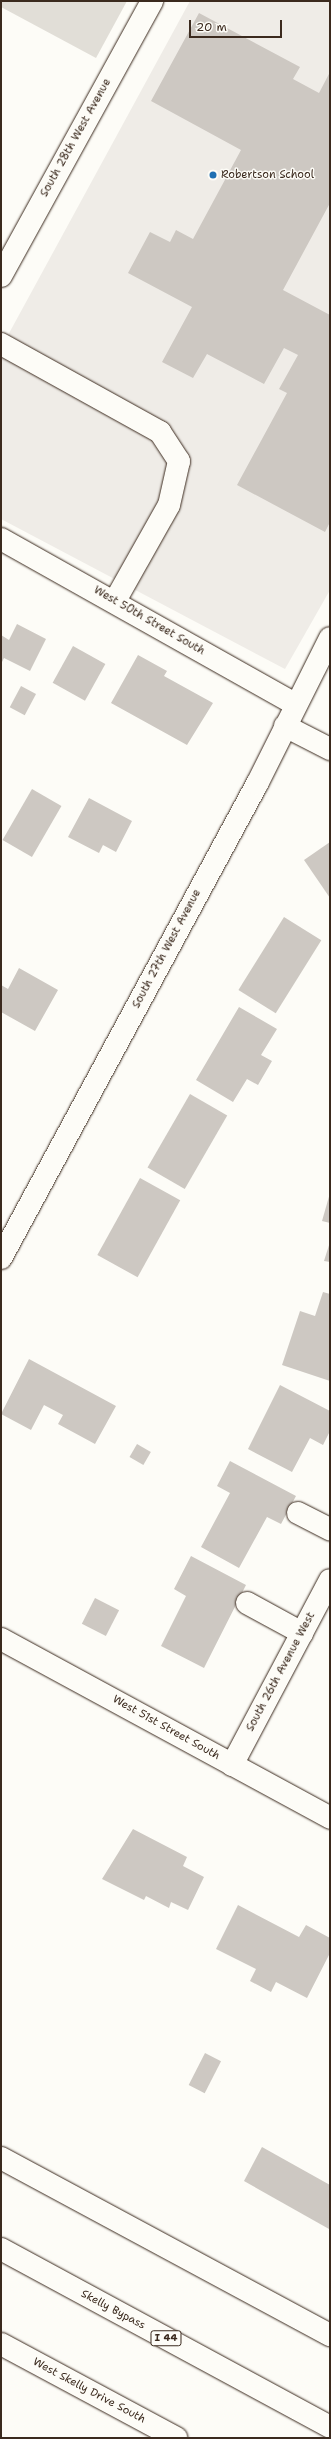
<!DOCTYPE html>
<style>
body{margin:0}
#map{position:relative;width:331px;height:2439px;overflow:hidden;background:#fdfcf7;font-family:"Shantell Sans",sans-serif}
div>[style]{position:absolute}
.built>*{inset:0;background:#efece7}
.green>*{inset:0;background:#e1ded7}
.building>*{inset:0;background:#cdc8c2;transform-origin:0 0}
.roads{filter:drop-shadow(0 0 1px #3b2a1e) drop-shadow(0 0 1px #3b2a1e)}
.minor>*{height:22px;margin:-11px;padding:0 11px;transform-origin:11px;border-radius:11px;background:#fdfcf7}
.highway>*{height:22px;margin:-11px;padding:0 11px;transform-origin:11px;border-radius:11px;background:#fdfcf7}
.dots>*{width:11px;height:11px;translate:-50% -50%;box-sizing:border-box;border:2px solid #fdfcf7;border-radius:50%}
span{translate:-50% -50%;white-space:nowrap;text-align:center;line-height:1.15;-webkit-text-stroke:3px #fdfcf7;paint-order:stroke}
.shield-label span{padding:1px 3px;background:#fdfcf7;border:1px solid;border-radius:3px;-webkit-text-stroke-width:0}
.shield-label{font-size:10px;color:#3b2a1e;font-weight:700}
.street-label{font-size:11px;color:#3b2a1e}
.poi-label{font-size:11px;color:#3b2a1e}
.left{translate:0 -50%;text-align:left}
.frame{position:absolute;inset:0;border:2px solid #3b2a1e;pointer-events:none}
.scale{position:absolute;left:189px;top:20px;width:93px;height:18px;box-sizing:border-box;border:2px solid #3b2a1e;border-top:0;padding-left:5px;font-size:12px;line-height:14px;white-space:nowrap;color:#3b2a1e;-webkit-text-stroke:3px #fdfcf7;paint-order:stroke}
</style>
<div id="map">
<div class="built">
<div style="clip-path:polygon(190px 1px,330px 1px,330px 590px,285px 669px,1px 519px,1px 348px)"></div>
</div>
<div class="green">
<div style="clip-path:polygon(1px 1px,127px 1px,96px 58px,1px 7px)"></div>
</div>
<div class="building">
<div style="clip-path:polygon(199px 13px,300px 67px,293px 79px,319px 93px,330px 72px,330px 203px,283px 290px,330px 315px,330px 522px,325px 532px,237px 485px,287px 393px,279px 389px,298px 355px,284px 348px,264px 384px,207px 354px,193px 378px,162px 362px,192px 307px,128px 273px,150px 232px,170px 242px,176px 230px,193px 239px,241px 150px,151px 101px)"></div>
<div style="clip-path:polygon(17px 624px,46px 639px,30px 671px,4px 658px,1px 664px,1px 635px,9px 640px)"></div>
<div style="left:73px;top:646px;width:37px;height:42px;rotate:29deg"></div>
<div style="clip-path:polygon(138px 655px,167px 671px,164px 676px,213px 703px,187px 745px,111px 703px)"></div>
<div style="left:21px;top:686px;width:17px;height:24px;rotate:28deg"></div>
<div style="left:32px;top:789px;width:34px;height:59px;rotate:30deg"></div>
<div style="clip-path:polygon(89px 798px,132px 821px,116px 852px,103px 845px,99px 853px,68px 837px)"></div>
<div style="clip-path:polygon(330px 842px,330px 898px,304px 860px)"></div>
<div style="left:284px;top:917px;width:44px;height:86px;rotate:32deg"></div>
<div style="clip-path:polygon(19px 968px,58px 990px,35px 1031px,1px 1012px,1px 985px,8px 989px)"></div>
<div style="clip-path:polygon(239px 1007px,277px 1029px,261px 1055px,272px 1061px,258px 1085px,247px 1079px,233px 1102px,196px 1080px)"></div>
<div style="left:190px;top:1094px;width:43px;height:85px;rotate:30deg"></div>
<div style="left:140px;top:1178px;width:46px;height:88px;rotate:29deg"></div>
<div style="clip-path:polygon(330px 1193px,330px 1223px,322px 1221px)"></div>
<div style="clip-path:polygon(330px 1242px,330px 1262px,324px 1261px)"></div>
<div style="clip-path:polygon(323px 1292px,330px 1294px,330px 1381px,282px 1365px,300px 1311px,315px 1316px)"></div>
<div style="clip-path:polygon(29px 1359px,116px 1406px,95px 1444px,58px 1424px,63px 1415px,44px 1405px,31px 1430px,1px 1414px)"></div>
<div style="clip-path:polygon(280px 1385px,330px 1411px,330px 1431px,323px 1445px,310px 1438px,292px 1472px,248px 1449px)"></div>
<div style="left:137px;top:1444px;width:16px;height:15px;rotate:30deg"></div>
<div style="clip-path:polygon(230px 1461px,296px 1496px,281px 1524px,267px 1517px,239px 1568px,201px 1547px,230px 1493px,217px 1486px)"></div>
<div style="clip-path:polygon(191px 1556px,246px 1585px,204px 1668px,161px 1646px,186px 1596px,174px 1589px)"></div>
<div style="left:95px;top:1598px;width:27px;height:29px;rotate:27deg"></div>
<div style="clip-path:polygon(133px 1829px,187px 1857px,183px 1866px,204px 1877px,188px 1910px,171px 1902px,169px 1908px,146px 1896px,144px 1900px,102px 1879px)"></div>
<div style="clip-path:polygon(238px 1905px,299px 1937px,306px 1925px,330px 1938px,330px 1953px,307px 1998px,276px 1982px,271px 1992px,250px 1981px,256px 1969px,216px 1949px)"></div>
<div style="left:205px;top:2053px;width:18px;height:36px;rotate:27deg"></div>
<div style="clip-path:polygon(262px 2147px,330px 2185px,329px 2229px,244px 2181px)"></div>
</div>
<div class="roads">
<div class="minor">
<div style="left:1px;top:276px;width:314px;rotate:-61.2deg"></div>
<div style="left:1px;top:344px;width:182px;rotate:29deg"></div>
<div style="left:160px;top:432px;width:35px;rotate:57deg"></div>
<div style="left:179px;top:461px;width:45px;rotate:102.8deg"></div>
<div style="left:169px;top:505px;width:110px;rotate:119.4deg"></div>
<div style="left:1px;top:539px;width:337px;rotate:29.3deg"></div>
<div style="left:285px;top:726px;width:51px;rotate:27.1deg"></div>
<div style="left:1px;top:1258px;width:539px;rotate:-61.63deg"></div>
<div style="left:257px;top:784px;width:163px;rotate:-63.4deg"></div>
<div style="left:298px;top:1513px;width:36px;rotate:27deg"></div>
<div style="left:247px;top:1603px;width:63px;rotate:28.6deg"></div>
<div style="left:1px;top:1639px;width:375px;rotate:28.5deg"></div>
<div style="left:232px;top:1765px;width:209px;rotate:-62.1deg"></div>
<div style="left:1px;top:2344px;width:199px;rotate:28.2deg"></div>
</div>
<div class="highway">
<div style="left:1px;top:2158px;width:374px;rotate:28.3deg"></div>
<div style="left:1px;top:2249px;width:374px;rotate:28.4deg"></div>
</div>
</div>
<div class="dots">
<div style="left:213px;top:175px;background:#1f6fb2"></div>
</div>
<div class="shield-label">
<span style="left:166px;top:2338px">I 44</span>
</div>
<div class="street-label">
<span style="left:76px;top:138px;rotate:-61deg">South 28th West Avenue</span>
<span style="left:149px;top:621px;rotate:30deg">West 50th Street South</span>
<span style="left:167px;top:949px;rotate:-62deg">South 27th West Avenue</span>
<span style="left:281px;top:1672px;rotate:-62deg">South 26th Avenue West</span>
<span style="left:166px;top:1728px;rotate:29deg">West 51st Street South</span>
<span style="left:113px;top:2310px;rotate:28deg">Skelly Bypass</span>
<span style="left:89px;top:2391px;rotate:28deg">West Skelly Drive South</span>
</div>
<div class="poi-label">
<span class="left" style="left:221px;top:175px">Robertson School</span>
</div>
<div class="frame"></div>
<div class="scale">20 m</div>
</div>
